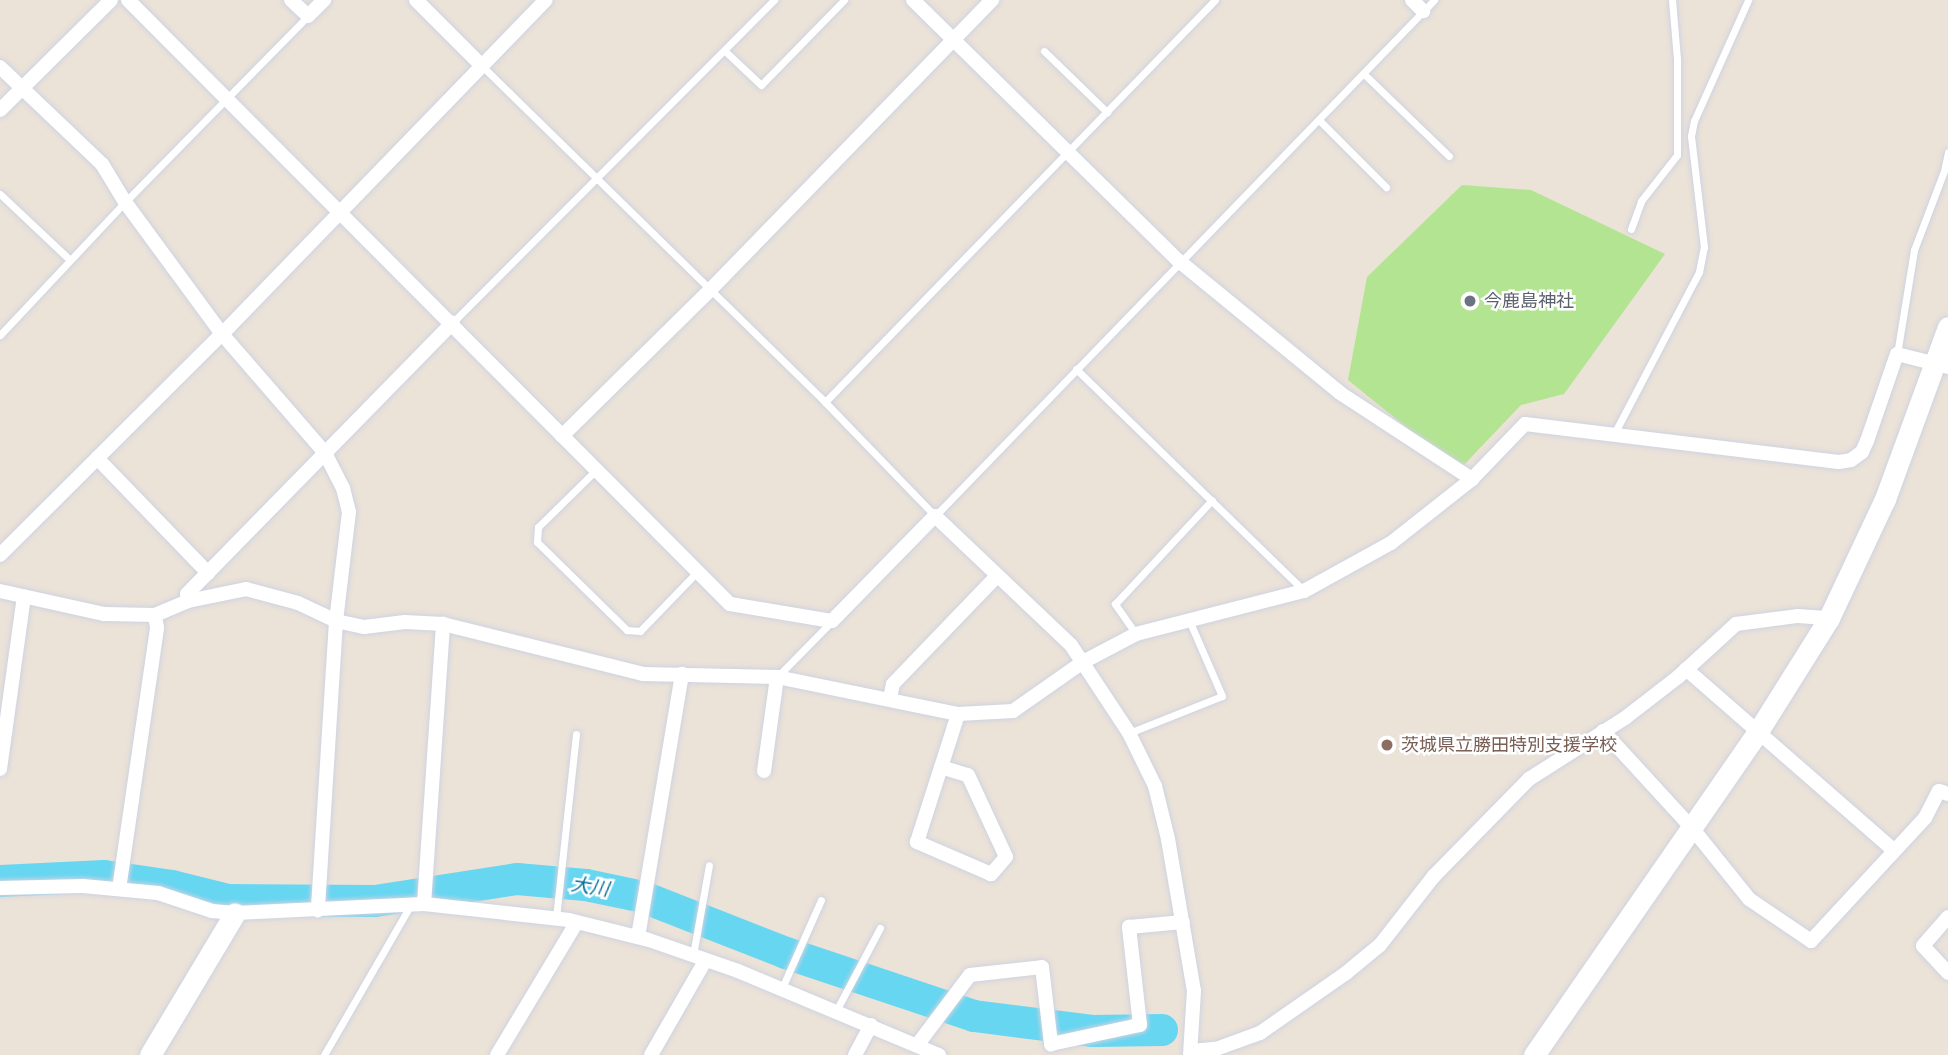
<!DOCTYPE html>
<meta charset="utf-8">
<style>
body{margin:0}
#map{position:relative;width:1948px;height:1055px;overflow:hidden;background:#ebe2d8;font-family:"Asap Condensed","Noto Sans JP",sans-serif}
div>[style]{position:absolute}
.green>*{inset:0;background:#b3e492}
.river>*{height:32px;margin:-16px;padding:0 16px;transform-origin:16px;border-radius:16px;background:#67d6f1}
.roads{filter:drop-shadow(0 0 2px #ced3e1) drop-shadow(0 0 2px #ced3e1)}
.lane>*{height:7px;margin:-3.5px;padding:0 3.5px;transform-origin:3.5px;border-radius:3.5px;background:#fff}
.street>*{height:14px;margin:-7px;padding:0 7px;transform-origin:7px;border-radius:7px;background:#fff}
.secondary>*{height:21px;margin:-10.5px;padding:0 10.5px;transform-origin:10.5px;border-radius:10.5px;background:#fff}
.dots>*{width:19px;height:19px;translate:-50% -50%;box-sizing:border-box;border:4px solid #fff;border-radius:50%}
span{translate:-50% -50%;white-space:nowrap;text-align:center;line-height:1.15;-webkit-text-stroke:5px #fff;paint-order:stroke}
.worship-label{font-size:18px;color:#5b616d}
.left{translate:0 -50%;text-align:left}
.education-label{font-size:18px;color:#785e54}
.water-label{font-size:19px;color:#09719a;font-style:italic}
</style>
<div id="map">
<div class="green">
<div style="clip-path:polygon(1462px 185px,1531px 190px,1665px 254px,1564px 394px,1521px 405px,1459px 470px,1348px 380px,1367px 277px)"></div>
</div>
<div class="river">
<div style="left:0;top:881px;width:104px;rotate:-2.8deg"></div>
<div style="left:104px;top:876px;width:69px;rotate:8.4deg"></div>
<div style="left:172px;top:886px;width:58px;rotate:14deg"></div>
<div style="left:228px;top:900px;width:147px;rotate:0.4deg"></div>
<div style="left:375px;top:901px;width:144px;rotate:-8.8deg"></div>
<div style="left:517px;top:879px;width:69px;rotate:5deg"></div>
<div style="left:586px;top:885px;width:58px;rotate:11.9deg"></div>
<div style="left:643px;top:897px;width:154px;rotate:21.4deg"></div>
<div style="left:786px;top:953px;width:198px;rotate:18.5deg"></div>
<div style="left:974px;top:1016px;width:119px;rotate:7.2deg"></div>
<div style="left:1092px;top:1031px;width:70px;rotate:-0.8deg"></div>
</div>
<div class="roads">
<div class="lane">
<div style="left:1044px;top:51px;width:88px;rotate:44.1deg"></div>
<div style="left:726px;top:52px;width:48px;rotate:43.3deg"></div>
<div style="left:761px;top:85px;width:119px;rotate:-45.7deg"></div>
<div style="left:482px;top:66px;width:480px;rotate:44.4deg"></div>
<div style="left:825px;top:402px;width:158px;rotate:46deg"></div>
<div style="left:935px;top:516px;width:718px;rotate:-45.96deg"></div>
<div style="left:1364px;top:74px;width:118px;rotate:44deg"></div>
<div style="left:1319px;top:120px;width:95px;rotate:45deg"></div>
<div style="left:0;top:194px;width:96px;rotate:43.3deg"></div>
<div style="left:1631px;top:229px;width:30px;rotate:-70deg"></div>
<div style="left:1641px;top:201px;width:58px;rotate:-52deg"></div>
<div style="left:1677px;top:155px;width:96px;rotate:-90deg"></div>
<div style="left:1677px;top:59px;width:59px;rotate:-94.8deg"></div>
<div style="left:453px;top:322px;width:455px;rotate:-45.1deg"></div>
<div style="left:0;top:335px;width:183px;rotate:-46.8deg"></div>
<div style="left:125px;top:202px;width:261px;rotate:-45.5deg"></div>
<div style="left:1897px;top:354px;width:105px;rotate:-80.7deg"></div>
<div style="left:1914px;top:250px;width:85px;rotate:-69.2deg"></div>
<div style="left:1944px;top:171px;width:19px;rotate:-78deg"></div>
<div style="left:1076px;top:369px;width:318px;rotate:44.2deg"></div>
<div style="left:825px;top:402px;width:560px;rotate:-45.87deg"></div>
<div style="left:1614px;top:434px;width:183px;rotate:-62.3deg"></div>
<div style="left:1699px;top:272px;width:25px;rotate:-79deg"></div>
<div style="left:1704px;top:247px;width:112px;rotate:-96.7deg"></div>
<div style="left:1691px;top:136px;width:15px;rotate:-79deg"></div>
<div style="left:1694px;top:121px;width:133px;rotate:-65.9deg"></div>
<div style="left:596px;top:470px;width:81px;rotate:135.5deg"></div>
<div style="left:538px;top:527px;width:15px;rotate:94deg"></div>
<div style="left:537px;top:542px;width:126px;rotate:44.4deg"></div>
<div style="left:627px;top:630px;width:13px;rotate:4deg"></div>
<div style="left:640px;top:631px;width:83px;rotate:-46deg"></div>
<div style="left:1136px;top:634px;width:37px;rotate:-125deg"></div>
<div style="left:1115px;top:604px;width:142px;rotate:-47deg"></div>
<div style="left:778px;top:676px;width:76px;rotate:-45.5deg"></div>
<div style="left:1129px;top:733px;width:100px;rotate:-21.7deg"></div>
<div style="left:1222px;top:696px;width:83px;rotate:-113.5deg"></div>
<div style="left:556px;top:918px;width:185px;rotate:-83.8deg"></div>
<div style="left:693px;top:955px;width:91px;rotate:-79.9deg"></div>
<div style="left:782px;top:988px;width:96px;rotate:-66.1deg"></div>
<div style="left:836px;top:1011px;width:94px;rotate:-62.1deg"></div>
<div style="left:324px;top:1055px;width:172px;rotate:-60deg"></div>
</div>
<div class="street">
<div style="left:128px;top:0;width:853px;rotate:45.1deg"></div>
<div style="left:730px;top:604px;width:103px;rotate:9.5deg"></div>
<div style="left:832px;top:621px;width:147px;rotate:-45.6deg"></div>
<div style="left:935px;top:516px;width:187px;rotate:43.5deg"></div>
<div style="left:1071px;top:645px;width:105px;rotate:56.6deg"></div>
<div style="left:1129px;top:733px;width:59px;rotate:63.9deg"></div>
<div style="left:1155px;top:786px;width:55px;rotate:76.2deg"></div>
<div style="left:1168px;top:839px;width:154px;rotate:80.3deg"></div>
<div style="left:1194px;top:991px;width:64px;rotate:93.6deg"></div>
<div style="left:291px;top:0;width:23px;rotate:43deg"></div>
<div style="left:308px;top:16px;width:23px;rotate:-45deg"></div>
<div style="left:416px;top:0;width:93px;rotate:45deg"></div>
<div style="left:913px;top:0;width:373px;rotate:44.5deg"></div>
<div style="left:1179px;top:261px;width:208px;rotate:39.3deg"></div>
<div style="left:1340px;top:393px;width:158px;rotate:33.1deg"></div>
<div style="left:1472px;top:479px;width:76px;rotate:-46.1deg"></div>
<div style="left:1525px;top:424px;width:316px;rotate:6.9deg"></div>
<div style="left:1839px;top:462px;width:12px;rotate:-9deg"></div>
<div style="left:1851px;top:460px;width:14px;rotate:-36deg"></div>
<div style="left:1862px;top:452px;width:12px;rotate:-66deg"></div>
<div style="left:1867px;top:441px;width:92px;rotate:-71deg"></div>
<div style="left:1897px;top:354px;width:53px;rotate:14.3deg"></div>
<div style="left:1412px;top:0;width:16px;rotate:45deg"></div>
<div style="left:0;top:67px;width:141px;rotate:43.6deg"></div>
<div style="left:102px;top:164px;width:44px;rotate:58.8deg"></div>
<div style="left:125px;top:202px;width:164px;rotate:53.7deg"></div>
<div style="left:222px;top:334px;width:157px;rotate:49.1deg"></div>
<div style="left:325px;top:453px;width:39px;rotate:63deg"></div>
<div style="left:343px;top:488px;width:25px;rotate:76deg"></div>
<div style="left:349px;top:512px;width:110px;rotate:96.8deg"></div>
<div style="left:336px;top:621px;width:290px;rotate:93.6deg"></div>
<div style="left:0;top:110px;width:156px;rotate:-44.7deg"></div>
<div style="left:562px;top:436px;width:208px;rotate:-44.6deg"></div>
<div style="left:710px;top:290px;width:405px;rotate:-45.8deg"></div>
<div style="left:97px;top:458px;width:160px;rotate:46deg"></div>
<div style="left:0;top:555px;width:313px;rotate:-44.9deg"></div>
<div style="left:222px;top:334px;width:465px;rotate:-45.9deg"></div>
<div style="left:0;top:591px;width:107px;rotate:12.5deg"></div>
<div style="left:104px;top:614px;width:51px;rotate:1.1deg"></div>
<div style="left:155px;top:615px;width:36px;rotate:-23deg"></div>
<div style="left:188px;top:601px;width:59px;rotate:-11.7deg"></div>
<div style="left:246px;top:589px;width:54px;rotate:15.1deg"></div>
<div style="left:298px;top:603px;width:42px;rotate:25.3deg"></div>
<div style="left:336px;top:621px;width:29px;rotate:12deg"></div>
<div style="left:364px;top:627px;width:41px;rotate:-7deg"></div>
<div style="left:405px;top:622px;width:38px;rotate:3deg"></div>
<div style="left:443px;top:624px;width:206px;rotate:14deg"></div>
<div style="left:643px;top:674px;width:134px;rotate:1.3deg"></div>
<div style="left:777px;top:677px;width:185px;rotate:11.6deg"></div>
<div style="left:958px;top:714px;width:55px;rotate:-3.1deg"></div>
<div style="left:1013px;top:711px;width:85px;rotate:-35deg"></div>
<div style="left:1083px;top:662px;width:60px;rotate:-27.8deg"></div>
<div style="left:1136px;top:634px;width:173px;rotate:-14.4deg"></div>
<div style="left:1304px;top:591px;width:99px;rotate:-28.9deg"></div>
<div style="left:1391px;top:543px;width:103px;rotate:-38.3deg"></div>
<div style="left:188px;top:601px;width:7px;rotate:-98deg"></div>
<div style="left:187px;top:594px;width:380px;rotate:-45.6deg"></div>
<div style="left:1686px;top:669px;width:274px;rotate:41.1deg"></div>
<div style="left:890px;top:699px;width:15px;rotate:-79deg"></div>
<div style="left:893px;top:684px;width:149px;rotate:-46.1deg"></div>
<div style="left:1603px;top:731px;width:132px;rotate:47.5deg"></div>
<div style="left:1692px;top:828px;width:91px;rotate:51.2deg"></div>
<div style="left:1749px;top:899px;width:75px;rotate:34.1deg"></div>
<div style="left:1811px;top:941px;width:168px;rotate:-47.2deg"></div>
<div style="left:1925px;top:818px;width:30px;rotate:-63deg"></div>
<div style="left:1939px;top:791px;width:9px;rotate:18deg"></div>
<div style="left:941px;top:767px;width:28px;rotate:17deg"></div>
<div style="left:968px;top:775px;width:90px;rotate:65.1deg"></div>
<div style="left:1006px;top:857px;width:23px;rotate:131deg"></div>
<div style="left:991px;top:874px;width:81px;rotate:-156.6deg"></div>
<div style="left:917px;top:842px;width:134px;rotate:-72.2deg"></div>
<div style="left:0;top:769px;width:174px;rotate:-82.1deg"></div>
<div style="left:764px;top:771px;width:95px;rotate:-82.1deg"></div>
<div style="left:0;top:888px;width:83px;rotate:-1.4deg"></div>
<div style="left:83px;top:886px;width:75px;rotate:5.3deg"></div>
<div style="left:158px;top:893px;width:57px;rotate:18.4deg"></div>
<div style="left:212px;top:911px;width:23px;rotate:5deg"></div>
<div style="left:235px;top:913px;width:189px;rotate:-2.7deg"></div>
<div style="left:424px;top:904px;width:146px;rotate:6.3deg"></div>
<div style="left:569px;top:920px;width:82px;rotate:14deg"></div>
<div style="left:649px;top:940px;width:94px;rotate:19.2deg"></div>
<div style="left:738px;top:971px;width:218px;rotate:22.7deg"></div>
<div style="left:119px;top:889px;width:264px;rotate:-81.7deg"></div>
<div style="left:157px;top:628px;width:13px;rotate:-99deg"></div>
<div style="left:424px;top:904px;width:281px;rotate:-86.1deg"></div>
<div style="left:1948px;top:917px;width:38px;rotate:131deg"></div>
<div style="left:1923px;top:946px;width:37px;rotate:47deg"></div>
<div style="left:638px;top:937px;width:267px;rotate:-80.5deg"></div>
<div style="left:918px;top:1044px;width:86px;rotate:-53deg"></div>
<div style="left:970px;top:975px;width:72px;rotate:-6.3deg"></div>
<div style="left:1042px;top:967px;width:78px;rotate:83.3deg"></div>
<div style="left:1051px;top:1044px;width:91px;rotate:-12.1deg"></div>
<div style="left:1140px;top:1025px;width:99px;rotate:-96.4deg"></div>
<div style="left:1129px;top:927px;width:54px;rotate:-5.3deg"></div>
<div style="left:1191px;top:1051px;width:25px;rotate:-5deg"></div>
<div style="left:1216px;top:1049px;width:47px;rotate:-20deg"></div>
<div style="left:1260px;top:1033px;width:105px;rotate:-34.9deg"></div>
<div style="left:1346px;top:973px;width:44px;rotate:-39.5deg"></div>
<div style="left:1380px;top:945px;width:88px;rotate:-52deg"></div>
<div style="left:1434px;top:876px;width:136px;rotate:-45.6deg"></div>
<div style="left:1529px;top:779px;width:114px;rotate:-32.4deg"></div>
<div style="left:1625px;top:718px;width:67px;rotate:-37.7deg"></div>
<div style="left:1678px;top:677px;width:79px;rotate:-42.4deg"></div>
<div style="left:1736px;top:624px;width:63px;rotate:-7.4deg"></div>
<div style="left:1798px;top:616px;width:31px;rotate:4deg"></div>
<div style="left:497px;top:1055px;width:155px;rotate:-59deg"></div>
<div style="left:651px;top:1055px;width:108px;rotate:-60.1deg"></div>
<div style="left:855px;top:1055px;width:34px;rotate:-62deg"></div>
</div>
<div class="secondary">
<div style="left:150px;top:1055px;width:165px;rotate:-59.1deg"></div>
<div style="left:1534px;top:1055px;width:392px;rotate:-55.3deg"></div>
<div style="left:1757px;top:733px;width:136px;rotate:-57.9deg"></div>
<div style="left:1829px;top:618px;width:132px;rotate:-64.8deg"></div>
<div style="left:1885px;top:499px;width:183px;rotate:-69.9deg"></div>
</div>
</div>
<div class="dots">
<div style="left:1470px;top:301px;background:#6b7280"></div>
<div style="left:1387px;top:745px;background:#8d6e63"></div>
</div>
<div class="worship-label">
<span class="left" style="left:1484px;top:301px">今鹿島神社</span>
</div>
<div class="education-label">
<span class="left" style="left:1401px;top:745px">茨城県立勝田特別支援学校</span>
</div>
<div class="water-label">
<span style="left:590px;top:887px;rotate:9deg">大川</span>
</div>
</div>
